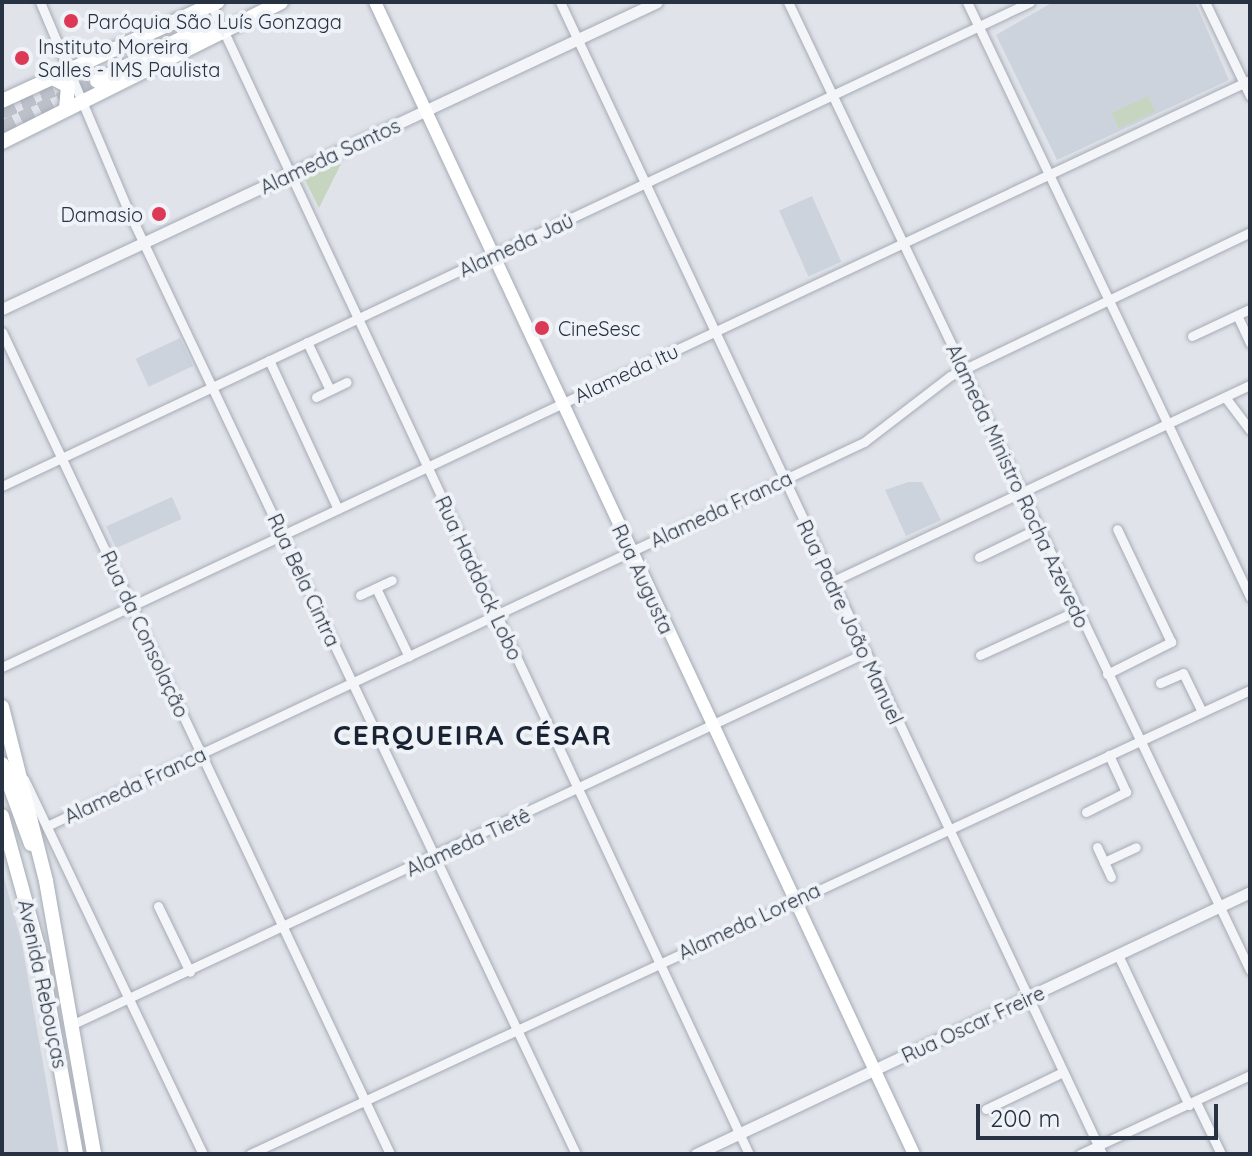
<!DOCTYPE html>
<meta charset="utf-8">
<style>
body{margin:0}
#map{position:relative;width:1252px;height:1156px;overflow:hidden;background:#e0e4ea;font-family:Quicksand,sans-serif}
div>[style]{position:absolute}
.built>*{inset:0;background:#cdd3dc;transform-origin:0 0}
.green>*{inset:0;background:#c6d5c0;transform-origin:0 0}
.primary-tunnel>*{height:14px;margin-top:-7px;transform-origin:0;background:repeating-linear-gradient(90deg,#bbc0c9 0 14px,transparent 0 21px)}
.roads{filter:drop-shadow(0 0 2px #a5abb5) drop-shadow(0 0 2px #a5abb5)}
.minor>*{height:9px;margin:-4.5px;padding:0 4.5px;transform-origin:4.5px;border-radius:4.5px;background:#f3f5f8}
.tertiary>*{height:11px;margin:-5.5px;padding:0 5.5px;transform-origin:5.5px;border-radius:5.5px;background:#f3f5f8}
.secondary>*{height:12px;margin:-6px;padding:0 6px;transform-origin:6px;border-radius:6px;background:#fff}
.primary>*{height:14px;margin:-7px;padding:0 7px;transform-origin:7px;border-radius:7px;background:#fff}
.dots>*{width:22px;height:22px;translate:-50% -50%;box-sizing:border-box;border:4px solid #eff3f7;border-radius:50%}
span{translate:-50% -50%;white-space:nowrap;text-align:center;line-height:1.15;-webkit-text-stroke:8px #eff3f7;paint-order:stroke}
.poi-label{font-size:20px;color:#273243}
.left{translate:0 -50%;text-align:left}
.right{translate:-100% -50%;text-align:right}
.street-label{font-size:20px;color:#273243}
.district-label{font-size:28px;color:#192334;font-weight:700;letter-spacing:2px}
.frame{position:absolute;inset:0;border:4px solid #273243;pointer-events:none}
.scale{position:absolute;left:976px;top:1104px;width:242px;height:36px;box-sizing:border-box;border:4px solid #273243;border-top:0;padding-left:10px;font-size:24px;line-height:28px;white-space:nowrap;color:#273243;-webkit-text-stroke:6px #eff3f7;paint-order:stroke}
</style>
<div id="map">
<div class="built">
<div style="clip-path:polygon(1053px 2px,1195px 2px,1229px 80px,1057px 160px,996px 35px)"></div>
<div style="left:812px;top:196px;width:72px;height:36px;rotate:66deg"></div>
<div style="left:180px;top:338px;width:31px;height:49px;rotate:65deg"></div>
<div style="clip-path:polygon(908px 482px,922px 482px,941px 520px,906px 536px,885px 490px)"></div>
<div style="left:172px;top:497px;width:24px;height:72px;rotate:66deg"></div>
<div style="clip-path:polygon(2px 870px,22px 944px,59px 1154px,2px 1154px)"></div>
</div>
<div class="green">
<div style="left:1148px;top:96px;width:17px;height:40px;rotate:65deg"></div>
<div style="clip-path:polygon(343px 160px,319px 208px,304px 178px)"></div>
</div>
<div class="primary-tunnel">
<div style="left:2px;top:112px;width:78px;rotate:-23.3deg"></div>
<div style="left:2px;top:128px;width:106px;rotate:-26.3deg"></div>
</div>
<div class="roads">
<div class="minor">
<div style="left:40px;top:2px;width:221px;rotate:67.1deg"></div>
<div style="left:126px;top:206px;width:1049px;rotate:64.61deg"></div>
<div style="left:210px;top:2px;width:1272px;rotate:64.93deg"></div>
<div style="left:560px;top:2px;width:1273px;rotate:64.8deg"></div>
<div style="left:788px;top:2px;width:1073px;rotate:64.49deg"></div>
<div style="left:967px;top:2px;width:659px;rotate:64.56deg"></div>
<div style="left:1205px;top:2px;width:104px;rotate:64.4deg"></div>
<div style="left:1237px;top:315px;width:31px;rotate:65deg"></div>
<div style="left:2px;top:332px;width:909px;rotate:64.73deg"></div>
<div style="left:1192px;top:336px;width:64px;rotate:-25deg"></div>
<div style="left:307px;top:342px;width:53px;rotate:64.4deg"></div>
<div style="left:269px;top:360px;width:164px;rotate:65.2deg"></div>
<div style="left:316px;top:397px;width:34px;rotate:-26deg"></div>
<div style="left:1225px;top:397px;width:41px;rotate:52.9deg"></div>
<div style="left:2px;top:486px;width:1136px;rotate:-25.21deg"></div>
<div style="left:979px;top:557px;width:64px;rotate:-25.8deg"></div>
<div style="left:831px;top:582px;width:463px;rotate:-25.2deg"></div>
<div style="left:376px;top:588px;width:76px;rotate:64.4deg"></div>
<div style="left:360px;top:595px;width:35px;rotate:-25deg"></div>
<div style="left:980px;top:655px;width:106px;rotate:-24.6deg"></div>
<div style="left:2px;top:667px;width:1379px;rotate:-25.19deg"></div>
<div style="left:1107px;top:674px;width:72px;rotate:-26.6deg"></div>
<div style="left:1171px;top:642px;width:125px;rotate:-115.5deg"></div>
<div style="left:1160px;top:683px;width:25px;rotate:-23deg"></div>
<div style="left:1183px;top:673px;width:43px;rotate:64deg"></div>
<div style="left:24px;top:779px;width:416px;rotate:64.5deg"></div>
<div style="left:1086px;top:812px;width:45px;rotate:-26.6deg"></div>
<div style="left:1126px;top:792px;width:41px;rotate:-114.7deg"></div>
<div style="left:49px;top:825px;width:901px;rotate:-25.17deg"></div>
<div style="left:864px;top:442px;width:108px;rotate:-37.5deg"></div>
<div style="left:950px;top:376px;width:333px;rotate:-25.6deg"></div>
<div style="left:1097px;top:847px;width:33px;rotate:65deg"></div>
<div style="left:1104px;top:862px;width:35px;rotate:-25deg"></div>
<div style="left:158px;top:906px;width:73px;rotate:64.1deg"></div>
<div style="left:1118px;top:955px;width:166px;rotate:64.7deg"></div>
<div style="left:69px;top:1026px;width:879px;rotate:-25.11deg"></div>
<div style="left:1196px;top:1102px;width:58px;rotate:64.3deg"></div>
<div style="left:986px;top:1109px;width:85px;rotate:-25.7deg"></div>
<div style="left:250px;top:1154px;width:1102px;rotate:-24.89deg"></div>
<div style="left:1080px;top:1154px;width:187px;rotate:-24.9deg"></div>
</div>
<div class="tertiary">
<div style="left:2px;top:309px;width:723px;rotate:-25.11deg"></div>
<div style="left:696px;top:1154px;width:613px;rotate:-25.31deg"></div>
</div>
<div class="secondary">
<div style="left:375px;top:2px;width:1272px;rotate:64.93deg"></div>
</div>
<div class="primary">
<div style="left:51px;top:77px;width:19px;rotate:28deg"></div>
<div style="left:68px;top:86px;width:23px;rotate:95deg"></div>
<div style="left:97px;top:81px;width:95px;rotate:-26.8deg"></div>
<div style="left:182px;top:38px;width:24px;rotate:2deg"></div>
<div style="left:2px;top:101px;width:237px;rotate:-24.7deg"></div>
<div style="left:2px;top:142px;width:312px;rotate:-26.6deg"></div>
<div style="left:2px;top:707px;width:179px;rotate:75.8deg"></div>
<div style="left:46px;top:881px;width:277px;rotate:80deg"></div>
<div style="left:2px;top:764px;width:85px;rotate:70.1deg"></div>
<div style="left:2px;top:816px;width:139px;rotate:74.6deg"></div>
<div style="left:39px;top:950px;width:207px;rotate:79.7deg"></div>
</div>
</div>
<div class="dots">
<div style="left:71px;top:21px;background:#db3955"></div>
<div style="left:22px;top:58px;background:#db3955"></div>
<div style="left:159px;top:214px;background:#db3955"></div>
<div style="left:542px;top:328px;background:#db3955"></div>
</div>
<div class="poi-label">
<span class="left" style="left:87px;top:21px">Paróquia São Luís Gonzaga</span>
<span class="left" style="left:38px;top:58px">Instituto Moreira<br>Salles - IMS Paulista</span>
<span class="right" style="left:143px;top:214px">Damasio</span>
<span class="left" style="left:558px;top:328px">CineSesc</span>
</div>
<div class="street-label">
<span style="left:330px;top:156px;rotate:-25deg">Alameda Santos</span>
<span style="left:516px;top:245px;rotate:-25deg">Alameda Jaú</span>
<span style="left:626px;top:373px;rotate:-25deg">Alameda Itu</span>
<span style="left:1018px;top:486px;rotate:65deg">Alameda Ministro Rocha Azevedo</span>
<span style="left:721px;top:509px;rotate:-25deg">Alameda Franca</span>
<span style="left:479px;top:578px;rotate:65deg">Rua Haddock Lobo</span>
<span style="left:643px;top:579px;rotate:65deg">Rua Augusta</span>
<span style="left:304px;top:580px;rotate:65deg">Rua Bela Cintra</span>
<span style="left:850px;top:622px;rotate:65deg">Rua Padre João Manuel</span>
<span style="left:145px;top:634px;rotate:65deg">Rua da Consolação</span>
<span style="left:135px;top:785px;rotate:-25deg">Alameda Franca</span>
<span style="left:468px;top:842px;rotate:-25deg">Alameda Tietê</span>
<span style="left:749px;top:921px;rotate:-25deg">Alameda Lorena</span>
<span style="left:43px;top:984px;rotate:78deg">Avenida Rebouças</span>
<span style="left:973px;top:1024px;rotate:-25deg">Rua Oscar Freire</span>
</div>
<div class="district-label">
<span style="left:473px;top:735px">CERQUEIRA CÉSAR</span>
</div>
<div class="frame"></div>
<div class="scale">200 m</div>
</div>
